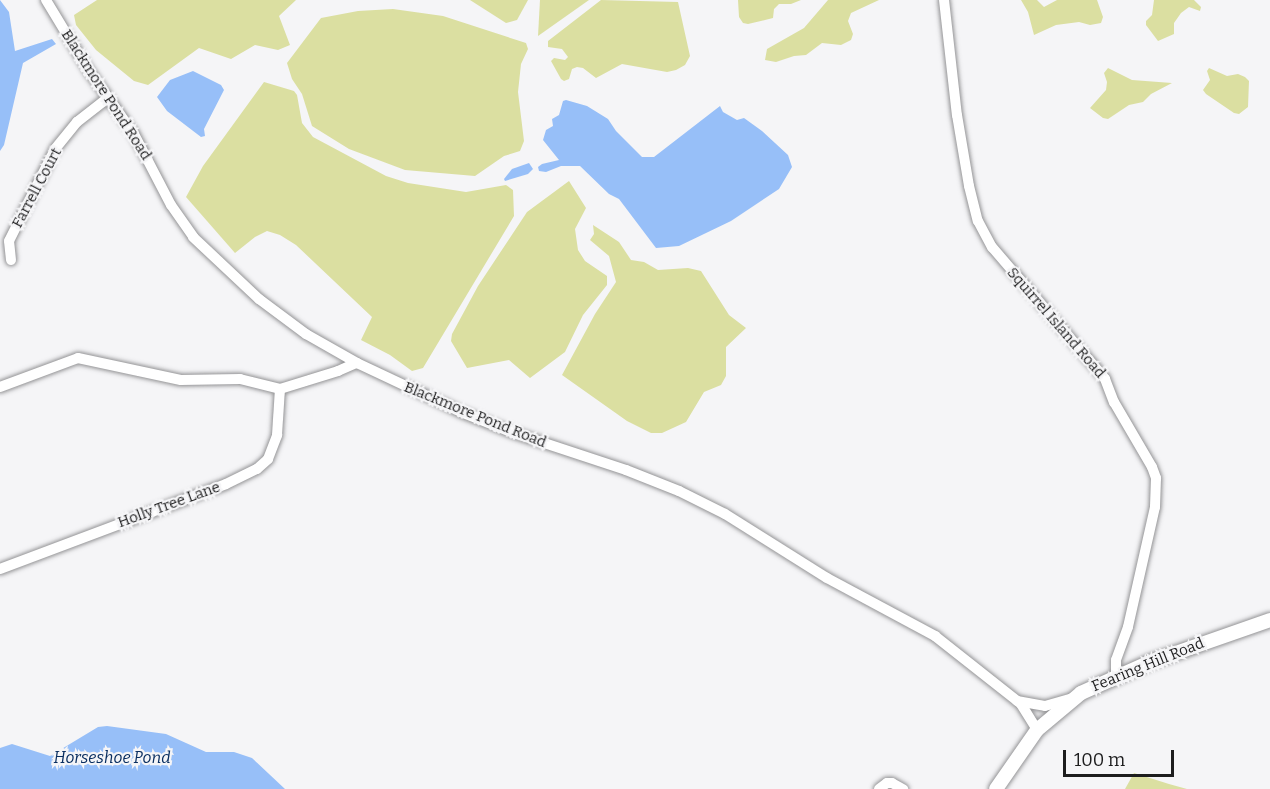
<!DOCTYPE html>
<style>
body{margin:0}
#map{position:relative;width:1270px;height:789px;overflow:hidden;background:#f5f5f7;font-family:Bitter,serif}
div>[style]{position:absolute}
.green>*{inset:0;background:#dbdfa1}
.water>*{inset:0;background:#97bff8}
.roads{filter:drop-shadow(0 0 2px #949496) drop-shadow(0 0 2px #949496)}
.minor>*{height:10px;margin:-5px;padding:0 5px;transform-origin:5px;border-radius:5px;background:#fff}
.major>*{height:14px;margin:-7px;padding:0 7px;transform-origin:7px;border-radius:7px;background:#fff}
span{translate:-50% -50%;white-space:nowrap;text-align:center;line-height:1.15;-webkit-text-stroke:4.5px #f5f5f7;paint-order:stroke}
.street-label{font-size:15px;color:#1d1d1e}
.water-label{font-size:16px;color:#092e60;font-style:italic}
.scale{position:absolute;left:1063px;top:750px;width:111px;height:27px;box-sizing:border-box;border:3px solid #1d1d1e;border-top:0;padding-left:8px;font-size:18px;line-height:21px;white-space:nowrap;color:#1d1d1e;-webkit-text-stroke:4px #f5f5f7;paint-order:stroke}
</style>
<div id="map">
<div class="green">
<div style="clip-path:polygon(97px 0,296px 0,279px 16px,290px 45px,278px 50px,255px 45px,231px 59px,199px 48px,148px 85px,134px 81px,96px 50px,76px 25px,74px 15px)"></div>
<div style="clip-path:polygon(470px 0,528px 0,517px 20px,506px 23px)"></div>
<div style="clip-path:polygon(540px 0,589px 0,538px 36px)"></div>
<div style="clip-path:polygon(601px 0,678px 2px,690px 56px,685px 65px,676px 70px,667px 72px,622px 64px,596px 78px,583px 68px,577px 67px,572px 69px,569px 79px,564px 81px,561px 79px,551px 61px,554px 58px,565px 60px,568px 57px,562px 49px,548px 47px,548px 41px)"></div>
<div style="clip-path:polygon(738px 0,801px 0,791px 4px,779px 4px,774px 9px,773px 18px,748px 24px,743px 23px,739px 17px)"></div>
<div style="clip-path:polygon(828px 0,879px 0,851px 13px,848px 21px,853px 34px,851px 40px,841px 45px,822px 43px,806px 55px,794px 56px,776px 62px,765px 60px,767px 49px,804px 28px)"></div>
<div style="clip-path:polygon(1021px 0,1037px 0,1044px 7px,1057px 0,1097px 0,1103px 17px,1101px 23px,1090px 25px,1079px 22px,1056px 25px,1034px 35px,1028px 12px)"></div>
<div style="clip-path:polygon(1154px 0,1194px 0,1201px 7px,1200px 11px,1189px 7px,1181px 13px,1174px 23px,1174px 34px,1158px 41px,1146px 25px,1146px 21px,1152px 15px)"></div>
<div style="clip-path:polygon(393px 9px,443px 16px,526px 43px,528px 49px,521px 64px,518px 92px,524px 141px,520px 151px,504px 156px,475px 176px,405px 170px,349px 149px,312px 126px,302px 94px,292px 79px,287px 63px,321px 18px,358px 11px)"></div>
<div style="clip-path:polygon(1108px 68px,1132px 80px,1172px 83px,1151px 94px,1143px 102px,1129px 105px,1108px 119px,1103px 118px,1090px 108px,1106px 90px,1107px 82px,1104px 73px)"></div>
<div style="clip-path:polygon(1209px 68px,1227px 76px,1238px 74px,1245px 77px,1249px 81px,1248px 107px,1239px 114px,1234px 113px,1206px 94px,1203px 90px,1210px 80px,1207px 71px)"></div>
<div style="clip-path:polygon(264px 82px,294px 91px,297px 95px,302px 123px,313px 137px,386px 176px,408px 183px,466px 192px,506px 185px,513px 190px,514px 216px,423px 368px,412px 371px,390px 355px,361px 340px,372px 317px,296px 245px,280px 235px,267px 231px,255px 237px,235px 253px,186px 197px,203px 166px)"></div>
<div style="clip-path:polygon(569px 181px,586px 208px,575px 229px,578px 250px,585px 261px,607px 276px,607px 285px,583px 315px,565px 352px,530px 378px,509px 360px,467px 368px,451px 341px,452px 334px,478px 286px,527px 212px)"></div>
<div style="clip-path:polygon(593px 225px,619px 242px,631px 260px,644px 262px,658px 270px,688px 268px,701px 271px,729px 315px,746px 328px,726px 347px,726px 376px,721px 385px,704px 392px,686px 422px,662px 433px,651px 433px,627px 421px,562px 375px,595px 314px,616px 282px,609px 256px,590px 240px,594px 234px)"></div>
<div style="clip-path:polygon(1134px 773px,1169px 784px,1187px 789px,1125px 789px)"></div>
</div>
<div class="water">
<div style="clip-path:polygon(0 0,9px 12px,15px 51px,52px 39px,56px 44px,23px 63px,4px 145px,0 151px)"></div>
<div style="clip-path:polygon(193px 71px,221px 85px,224px 90px,204px 129px,205px 136px,201px 137px,167px 111px,157px 97px,170px 80px)"></div>
<div style="clip-path:polygon(566px 100px,587px 106px,608px 119px,616px 131px,642px 157px,654px 157px,720px 106px,723px 112px,737px 120px,744px 118px,762px 131px,788px 155px,792px 167px,779px 189px,731px 221px,679px 246px,656px 248px,619px 199px,609px 194px,580px 166px,561px 166px,546px 172px,539px 171px,538px 167px,542px 164px,559px 160px,543px 140px,546px 130px,553px 126px,552px 119px,559px 115px,563px 101px)"></div>
<div style="clip-path:polygon(529px 163px,533px 169px,528px 174px,505px 181px,504px 179px,512px 169px)"></div>
<div style="clip-path:polygon(107px 726px,166px 734px,206px 752px,234px 752px,252px 758px,285px 789px,0 789px,0 748px,12px 744px,50px 756px,98px 727px)"></div>
</div>
<div class="roads">
<div class="minor">
<div style="left:46px;top:0;width:83px;rotate:58.8deg"></div>
<div style="left:89px;top:71px;width:77px;rotate:54.5deg"></div>
<div style="left:134px;top:134px;width:80px;rotate:62.5deg"></div>
<div style="left:171px;top:205px;width:39px;rotate:55deg"></div>
<div style="left:193px;top:237px;width:91px;rotate:43.2deg"></div>
<div style="left:259px;top:299px;width:59px;rotate:36.7deg"></div>
<div style="left:306px;top:334px;width:59px;rotate:29.6deg"></div>
<div style="left:357px;top:363px;width:115px;rotate:25.2deg"></div>
<div style="left:461px;top:412px;width:57px;rotate:21.6deg"></div>
<div style="left:514px;top:433px;width:118px;rotate:18.3deg"></div>
<div style="left:626px;top:470px;width:57px;rotate:21.6deg"></div>
<div style="left:679px;top:491px;width:51px;rotate:26.6deg"></div>
<div style="left:725px;top:514px;width:120px;rotate:32.1deg"></div>
<div style="left:827px;top:578px;width:123px;rotate:28.2deg"></div>
<div style="left:935px;top:636px;width:110px;rotate:38.3deg"></div>
<div style="left:1021px;top:704px;width:31px;rotate:58deg"></div>
<div style="left:944px;top:0;width:116px;rotate:83.6deg"></div>
<div style="left:957px;top:115px;width:72px;rotate:80.4deg"></div>
<div style="left:969px;top:186px;width:36px;rotate:76deg"></div>
<div style="left:978px;top:221px;width:30px;rotate:62deg"></div>
<div style="left:992px;top:247px;width:174px;rotate:49.4deg"></div>
<div style="left:1105px;top:379px;width:25px;rotate:69deg"></div>
<div style="left:1114px;top:402px;width:75px;rotate:59.7deg"></div>
<div style="left:1152px;top:467px;width:12px;rotate:70deg"></div>
<div style="left:1156px;top:478px;width:29px;rotate:92deg"></div>
<div style="left:1155px;top:507px;width:123px;rotate:102.7deg"></div>
<div style="left:1128px;top:627px;width:35px;rotate:110deg"></div>
<div style="left:1116px;top:660px;width:15px;rotate:90deg"></div>
<div style="left:11px;top:260px;width:19px;rotate:-96deg"></div>
<div style="left:9px;top:241px;width:103px;rotate:-63.4deg"></div>
<div style="left:55px;top:149px;width:35px;rotate:-51deg"></div>
<div style="left:77px;top:122px;width:39px;rotate:-38deg"></div>
<div style="left:0;top:387px;width:83px;rotate:-20.4deg"></div>
<div style="left:78px;top:358px;width:105px;rotate:12.1deg"></div>
<div style="left:181px;top:380px;width:59px;rotate:-1deg"></div>
<div style="left:240px;top:379px;width:41px;rotate:14deg"></div>
<div style="left:280px;top:389px;width:61px;rotate:-17.2deg"></div>
<div style="left:338px;top:371px;width:20px;rotate:-24deg"></div>
<div style="left:0;top:569px;width:241px;rotate:-20.6deg"></div>
<div style="left:226px;top:484px;width:34px;rotate:-26deg"></div>
<div style="left:257px;top:469px;width:15px;rotate:-42deg"></div>
<div style="left:268px;top:459px;width:26px;rotate:-69deg"></div>
<div style="left:277px;top:435px;width:46px;rotate:-86.3deg"></div>
<div style="left:1017px;top:701px;width:28px;rotate:10deg"></div>
<div style="left:1045px;top:706px;width:29px;rotate:-16deg"></div>
<div style="left:879px;top:789px;width:10px;rotate:-37deg"></div>
<div style="left:887px;top:783px;width:5px"></div>
<div style="left:892px;top:783px;width:13px;rotate:29deg"></div>
</div>
<div class="major">
<div style="left:996px;top:789px;width:72px;rotate:-55.2deg"></div>
<div style="left:1037px;top:730px;width:57px;rotate:-40.1deg"></div>
<div style="left:1081px;top:693px;width:76px;rotate:-24.2deg"></div>
<div style="left:1150px;top:662px;width:127px;rotate:-19.3deg"></div>
</div>
</div>
<div class="street-label">
<span style="left:106px;top:95px;rotate:57deg">Blackmore Pond Road</span>
<span style="left:37px;top:188px;rotate:-62deg">Farrell Court</span>
<span style="left:1056px;top:323px;rotate:49deg">Squirrel Island Road</span>
<span style="left:475px;top:415px;rotate:22deg">Blackmore Pond Road</span>
<span style="left:169px;top:505px;rotate:-20deg">Holly Tree Lane</span>
<span style="left:1148px;top:665px;rotate:-22deg">Fearing Hill Road</span>
</div>
<div class="water-label">
<span style="left:112px;top:758px">Horseshoe Pond</span>
</div>
<div class="scale">100 m</div>
</div>
